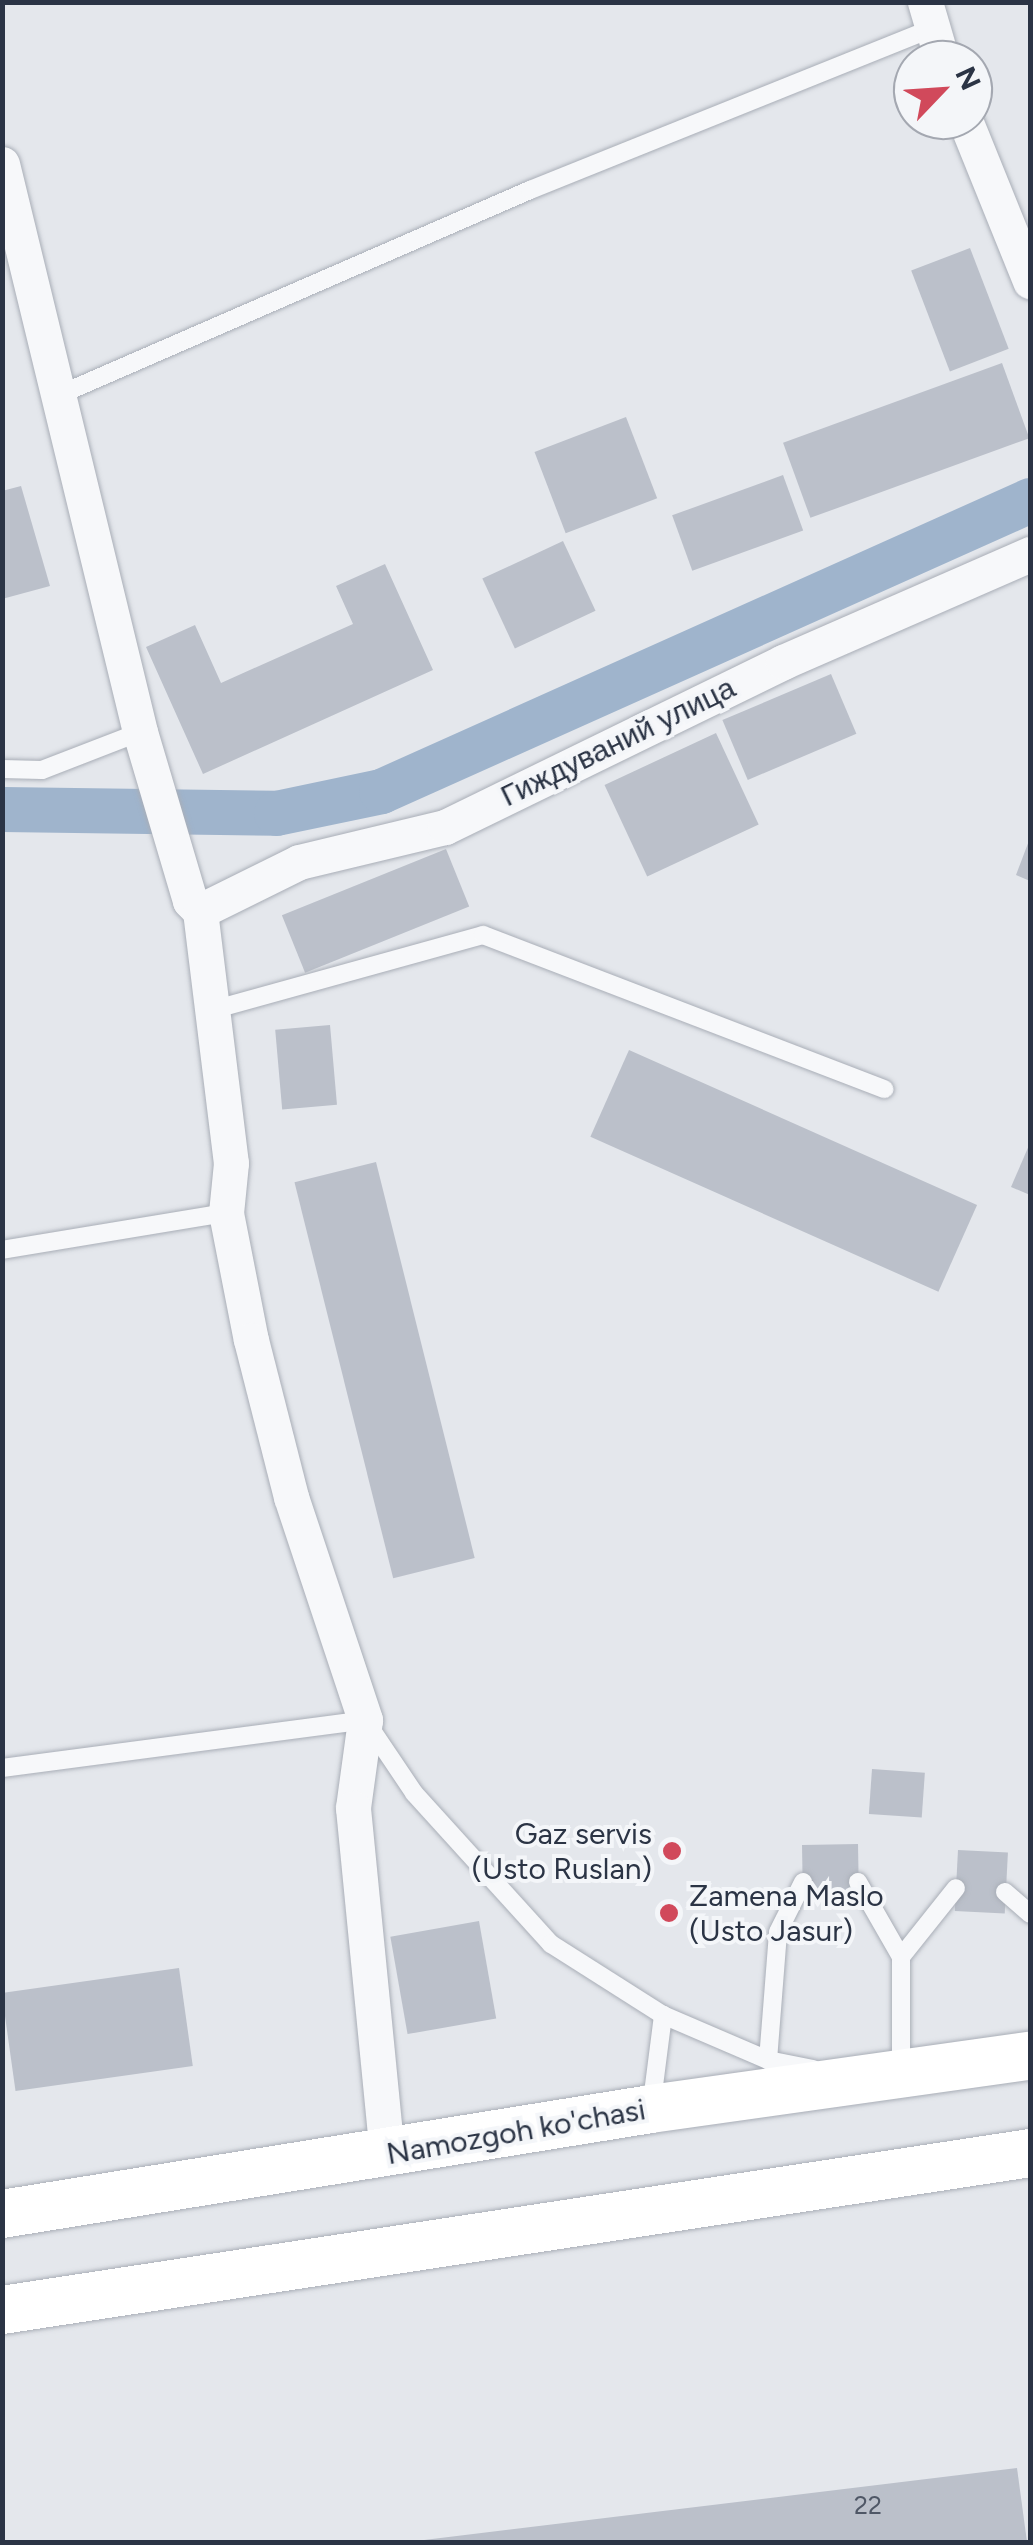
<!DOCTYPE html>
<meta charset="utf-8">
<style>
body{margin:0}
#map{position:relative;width:1033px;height:2545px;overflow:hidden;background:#e4e7ec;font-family:Figtree,sans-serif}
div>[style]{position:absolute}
.canal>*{height:45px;margin:-22.5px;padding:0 22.5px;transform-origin:22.5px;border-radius:22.5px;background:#9fb4cc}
.building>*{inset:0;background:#bbc0ca;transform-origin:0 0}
.roads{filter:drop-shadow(0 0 2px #a9aeb7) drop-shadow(0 0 2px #a9aeb7)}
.service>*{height:18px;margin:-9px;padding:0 9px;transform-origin:9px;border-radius:9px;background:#f7f8fa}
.minor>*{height:35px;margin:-17.5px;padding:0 17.5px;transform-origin:17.5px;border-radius:17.5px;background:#f7f8fa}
.secondary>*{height:48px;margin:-24px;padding:0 24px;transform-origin:24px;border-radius:24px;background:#fff}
.dots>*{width:28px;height:28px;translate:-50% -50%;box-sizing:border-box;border:5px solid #f4f6f9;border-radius:50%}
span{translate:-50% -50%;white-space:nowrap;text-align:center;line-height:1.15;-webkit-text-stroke:8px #f4f6f9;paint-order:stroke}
.number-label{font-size:25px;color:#4f5766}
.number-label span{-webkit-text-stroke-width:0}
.street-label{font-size:30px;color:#2b3445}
.poi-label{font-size:30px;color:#2b3445}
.right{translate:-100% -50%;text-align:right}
.left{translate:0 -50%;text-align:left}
.frame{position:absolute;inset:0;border:5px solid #2b3445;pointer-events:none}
.north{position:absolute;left:893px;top:40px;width:100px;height:100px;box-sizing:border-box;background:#f4f6f9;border:2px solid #a4a8b1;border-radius:50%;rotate:65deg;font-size:28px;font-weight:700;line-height:40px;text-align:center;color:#2b3445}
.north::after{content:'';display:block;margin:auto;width:35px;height:45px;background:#d1495b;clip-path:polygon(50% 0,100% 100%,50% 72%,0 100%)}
</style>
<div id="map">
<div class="canal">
<div style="left:2px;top:809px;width:274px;rotate:0.8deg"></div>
<div style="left:276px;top:813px;width:107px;rotate:-11.8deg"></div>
<div style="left:381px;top:791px;width:711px;rotate:-24.15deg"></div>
</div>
<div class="building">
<div style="left:970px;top:248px;width:108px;height:63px;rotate:69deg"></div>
<div style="left:1002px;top:363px;width:80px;height:233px;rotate:70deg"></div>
<div style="left:626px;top:417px;width:87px;height:98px;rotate:69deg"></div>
<div style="left:783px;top:475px;width:59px;height:118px;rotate:70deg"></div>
<div style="clip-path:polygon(21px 486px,50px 586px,2px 599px,2px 491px)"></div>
<div style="left:563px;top:541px;width:77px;height:89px;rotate:65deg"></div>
<div style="clip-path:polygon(385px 564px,433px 670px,203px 774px,146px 647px,195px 625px,221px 683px,353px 624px,336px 586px)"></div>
<div style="left:831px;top:674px;width:65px;height:118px;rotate:67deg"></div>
<div style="left:716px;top:733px;width:101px;height:123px;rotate:65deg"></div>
<div style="clip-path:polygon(1030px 838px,1030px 881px,1016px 875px)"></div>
<div style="left:446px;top:849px;width:62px;height:177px;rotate:68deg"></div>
<div style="left:330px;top:1025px;width:80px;height:55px;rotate:85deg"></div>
<div style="left:629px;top:1050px;width:381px;height:95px;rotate:24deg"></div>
<div style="clip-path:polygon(1030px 1143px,1030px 1195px,1011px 1187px)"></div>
<div style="left:376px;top:1162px;width:408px;height:84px;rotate:76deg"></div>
<div style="left:872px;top:1769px;width:53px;height:45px;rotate:4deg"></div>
<div style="left:858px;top:1844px;width:58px;height:56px;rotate:89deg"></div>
<div style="left:958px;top:1850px;width:50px;height:61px;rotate:3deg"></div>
<div style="left:479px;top:1921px;width:99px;height:90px;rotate:80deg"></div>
<div style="left:179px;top:1968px;width:99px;height:179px;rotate:82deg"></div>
<div style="clip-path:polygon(1017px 2468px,1027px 2542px,424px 2542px,424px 2540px)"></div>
</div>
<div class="roads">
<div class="service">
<div style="left:59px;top:395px;width:514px;rotate:-23.52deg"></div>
<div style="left:530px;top:190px;width:432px;rotate:-21.9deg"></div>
<div style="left:2px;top:769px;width:40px;rotate:1.4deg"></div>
<div style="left:42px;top:770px;width:105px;rotate:-21.2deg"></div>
<div style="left:216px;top:1009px;width:277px;rotate:-15.5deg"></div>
<div style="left:483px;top:935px;width:430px;rotate:21deg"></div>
<div style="left:2px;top:1250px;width:227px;rotate:-9.4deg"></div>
<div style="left:2px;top:1768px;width:366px;rotate:-7.5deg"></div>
<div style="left:365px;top:1720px;width:88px;rotate:56.1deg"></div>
<div style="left:414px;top:1793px;width:204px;rotate:47.8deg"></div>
<div style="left:551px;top:1944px;width:133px;rotate:32.4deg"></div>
<div style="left:663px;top:2015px;width:114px;rotate:23.2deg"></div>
<div style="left:768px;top:2060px;width:46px;rotate:11.3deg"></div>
<div style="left:858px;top:1882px;width:86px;rotate:60.2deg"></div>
<div style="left:901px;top:1957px;width:115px;rotate:90deg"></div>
<div style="left:1005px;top:1892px;width:33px;rotate:41deg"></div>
<div style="left:901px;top:1957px;width:88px;rotate:-51.4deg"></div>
<div style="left:768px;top:2060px;width:128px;rotate:-85.5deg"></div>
<div style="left:778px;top:1932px;width:56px;rotate:-63.4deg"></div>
<div style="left:651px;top:2109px;width:95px;rotate:-82.7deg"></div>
</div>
<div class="minor">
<div style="left:925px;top:2px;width:60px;rotate:73.7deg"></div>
<div style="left:965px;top:120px;width:174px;rotate:68deg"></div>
<div style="left:2px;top:164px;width:585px;rotate:76.34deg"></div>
<div style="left:140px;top:732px;width:176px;rotate:73.5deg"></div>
<div style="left:190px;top:901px;width:14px;rotate:45deg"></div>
<div style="left:200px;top:911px;width:254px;rotate:83deg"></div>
<div style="left:231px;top:1163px;width:50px;rotate:95.7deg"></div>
<div style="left:226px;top:1213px;width:129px;rotate:78.9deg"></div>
<div style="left:251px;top:1340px;width:162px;rotate:75.7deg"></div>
<div style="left:291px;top:1497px;width:235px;rotate:71.6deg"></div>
<div style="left:365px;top:1720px;width:89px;rotate:97.8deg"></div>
<div style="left:353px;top:1808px;width:348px;rotate:84.4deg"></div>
<div style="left:200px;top:911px;width:110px;rotate:-26.3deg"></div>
<div style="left:299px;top:862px;width:150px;rotate:-13.5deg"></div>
<div style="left:445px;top:827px;width:376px;rotate:-26deg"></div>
<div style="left:783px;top:662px;width:270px;rotate:-23.6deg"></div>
</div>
<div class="secondary">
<div style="left:2px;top:2214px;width:657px;rotate:-9.19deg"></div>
<div style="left:651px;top:2109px;width:383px;rotate:-8deg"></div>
<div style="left:2px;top:2310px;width:1040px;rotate:-8.68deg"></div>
</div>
</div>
<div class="dots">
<div style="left:672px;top:1851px;background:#d1495b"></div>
<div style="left:669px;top:1913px;background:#d1495b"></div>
</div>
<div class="number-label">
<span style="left:868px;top:2505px">22</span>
</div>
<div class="street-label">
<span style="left:618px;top:742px;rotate:-26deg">Гиждуваний улица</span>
<span style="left:516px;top:2132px;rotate:-10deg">Namozgoh ko'chasi</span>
</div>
<div class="poi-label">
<span class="right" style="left:652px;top:1851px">Gaz servis<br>(Usto Ruslan)</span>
<span class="left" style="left:689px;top:1913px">Zamena Maslo<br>(Usto Jasur)</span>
</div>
<div class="frame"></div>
<div class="north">N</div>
</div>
